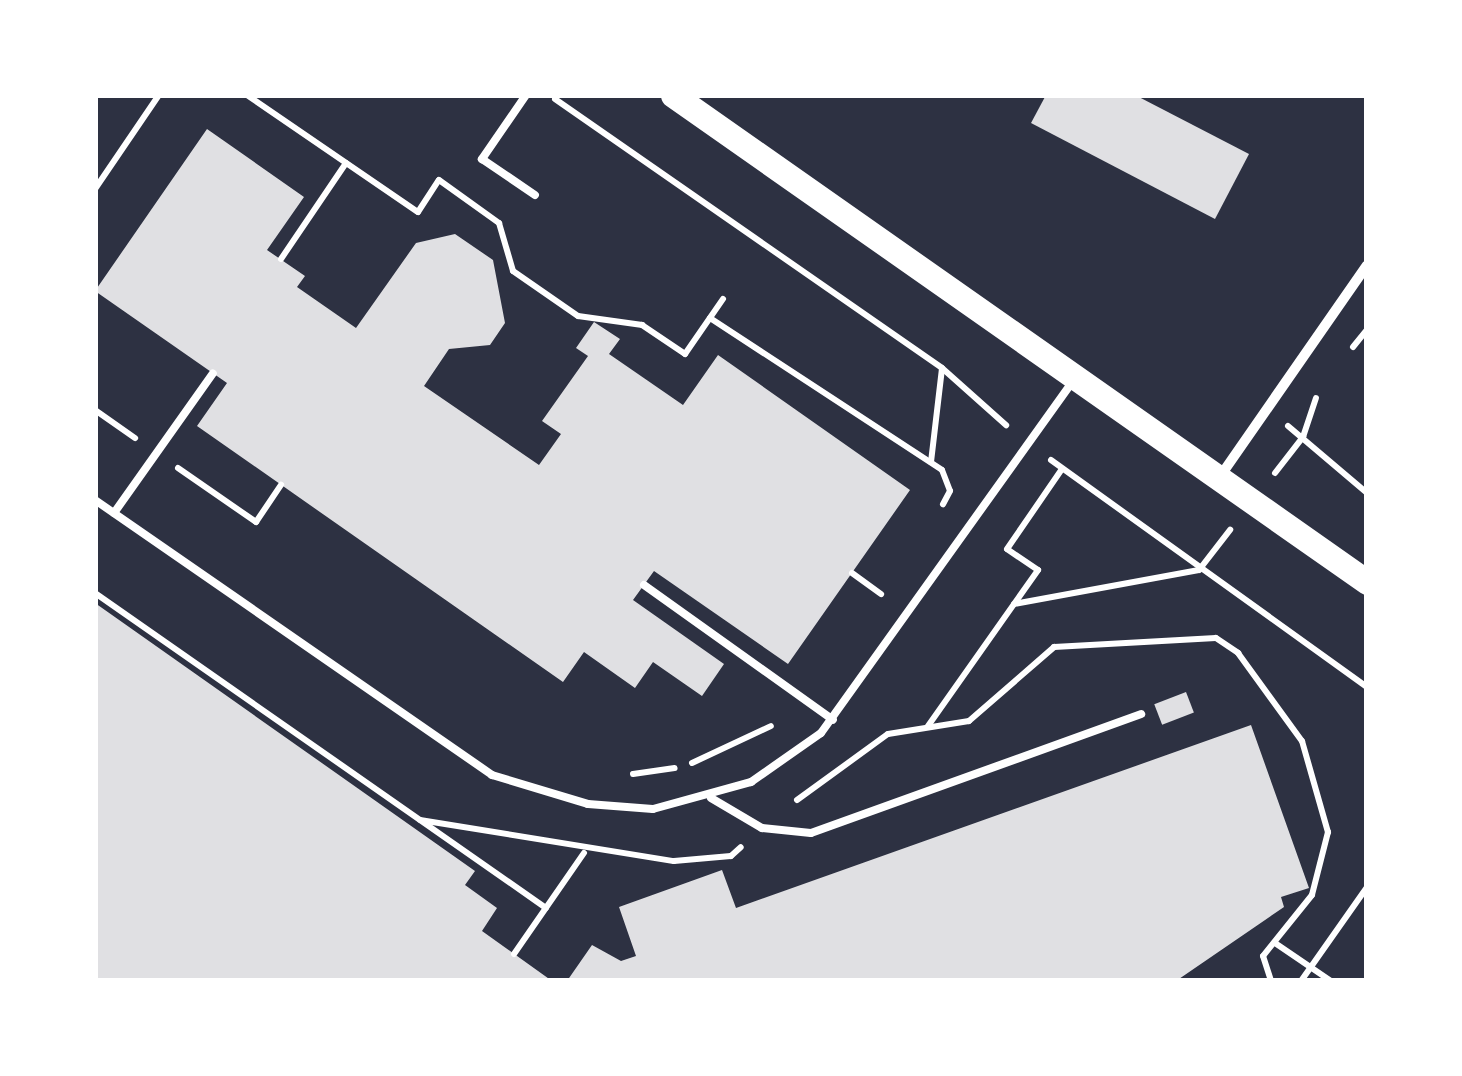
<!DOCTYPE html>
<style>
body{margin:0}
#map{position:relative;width:1462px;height:1076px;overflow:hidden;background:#2d3142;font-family:"Space Grotesk",sans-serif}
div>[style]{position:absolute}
.building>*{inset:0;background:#e0e0e3;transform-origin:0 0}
.path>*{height:6px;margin:-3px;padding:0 3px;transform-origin:3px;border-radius:3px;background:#fff}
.service>*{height:8px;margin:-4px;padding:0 4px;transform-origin:4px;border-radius:4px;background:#fff}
.minor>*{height:10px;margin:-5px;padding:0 5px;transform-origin:5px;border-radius:5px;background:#fff}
.primary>*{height:25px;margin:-12.5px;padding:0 12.5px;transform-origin:12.5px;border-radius:12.5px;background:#fff}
span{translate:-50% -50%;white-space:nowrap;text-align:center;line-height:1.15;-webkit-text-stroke:9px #fff;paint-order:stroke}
.frame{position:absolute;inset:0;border:98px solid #fff;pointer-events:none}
</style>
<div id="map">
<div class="building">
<div style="clip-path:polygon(1046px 95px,1135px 95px,1249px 154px,1215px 219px,1031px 123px)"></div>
<div style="clip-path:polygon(207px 129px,304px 197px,267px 250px,305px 276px,297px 287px,356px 328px,416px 243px,455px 234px,493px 260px,505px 323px,490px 345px,449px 349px,424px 386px,539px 465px,561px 434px,542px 421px,588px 356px,576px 348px,594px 322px,620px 339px,609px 354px,683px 405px,718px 355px,910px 490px,788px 664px,654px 571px,633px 600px,724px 664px,702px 696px,653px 662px,635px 688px,584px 652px,563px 682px,197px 426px,227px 383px,95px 291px)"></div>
<div style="clip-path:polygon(95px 603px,475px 871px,465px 885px,497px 908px,482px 931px,552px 981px,95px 981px)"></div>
<div style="left:1186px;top:692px;width:22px;height:34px;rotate:69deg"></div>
<div style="clip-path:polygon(1251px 725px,1309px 888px,1281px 897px,1284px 907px,1176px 981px,567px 981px,592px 945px,621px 961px,636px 956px,619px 907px,722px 870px,736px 908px)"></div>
</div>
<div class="path">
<div style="left:247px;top:95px;width:207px;rotate:34.4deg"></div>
<div style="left:418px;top:212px;width:38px;rotate:-57deg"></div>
<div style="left:439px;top:180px;width:74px;rotate:35.6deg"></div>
<div style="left:499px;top:223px;width:50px;rotate:73.7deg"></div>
<div style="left:513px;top:271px;width:79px;rotate:34.7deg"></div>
<div style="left:578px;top:316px;width:65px;rotate:8deg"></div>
<div style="left:642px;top:325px;width:52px;rotate:34deg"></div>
<div style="left:685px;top:354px;width:67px;rotate:-55.4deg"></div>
<div style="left:555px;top:99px;width:471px;rotate:34.8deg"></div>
<div style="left:942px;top:368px;width:86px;rotate:41.7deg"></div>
<div style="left:95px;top:189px;width:114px;rotate:-55.8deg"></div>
<div style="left:281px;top:259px;width:116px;rotate:-55.9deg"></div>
<div style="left:710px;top:318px;width:277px;rotate:33.2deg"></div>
<div style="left:942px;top:470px;width:22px;rotate:69deg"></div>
<div style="left:950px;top:491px;width:15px;rotate:118deg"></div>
<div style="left:1353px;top:347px;width:22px;rotate:-51deg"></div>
<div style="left:95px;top:410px;width:49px;rotate:35deg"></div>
<div style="left:1288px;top:426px;width:104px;rotate:40.3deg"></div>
<div style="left:1051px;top:460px;width:389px;rotate:35.7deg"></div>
<div style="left:931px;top:462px;width:94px;rotate:-83.3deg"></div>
<div style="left:178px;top:468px;width:95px;rotate:34.7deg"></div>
<div style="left:256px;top:522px;width:45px;rotate:-56deg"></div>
<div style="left:1275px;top:473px;width:46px;rotate:-52.1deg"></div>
<div style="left:1303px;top:437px;width:41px;rotate:-71.6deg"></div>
<div style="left:852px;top:573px;width:36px;rotate:36deg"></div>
<div style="left:95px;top:593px;width:550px;rotate:34.93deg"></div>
<div style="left:1014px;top:604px;width:188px;rotate:-10.4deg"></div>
<div style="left:1199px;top:570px;width:51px;rotate:-52.2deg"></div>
<div style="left:928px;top:726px;width:191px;rotate:-54.8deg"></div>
<div style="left:1038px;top:570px;width:37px;rotate:-146deg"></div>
<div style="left:1007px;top:549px;width:97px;rotate:-55.5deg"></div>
<div style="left:692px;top:763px;width:87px;rotate:-25.1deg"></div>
<div style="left:633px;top:774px;width:42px;rotate:-8.1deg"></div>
<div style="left:797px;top:800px;width:112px;rotate:-36deg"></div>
<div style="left:888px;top:734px;width:82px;rotate:-9.1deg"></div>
<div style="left:969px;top:721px;width:113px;rotate:-41deg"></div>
<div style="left:1054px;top:647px;width:162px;rotate:-3.2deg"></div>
<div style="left:1216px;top:638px;width:27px;rotate:34deg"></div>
<div style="left:1238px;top:653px;width:109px;rotate:54deg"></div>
<div style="left:1302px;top:741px;width:95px;rotate:74.1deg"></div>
<div style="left:1328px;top:832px;width:65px;rotate:104.3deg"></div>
<div style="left:1312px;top:895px;width:78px;rotate:128.8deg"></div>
<div style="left:1263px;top:956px;width:26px;rotate:72deg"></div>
<div style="left:420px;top:820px;width:257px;rotate:9.2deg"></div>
<div style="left:674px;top:861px;width:57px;rotate:-5deg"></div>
<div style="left:731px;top:856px;width:13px;rotate:-42deg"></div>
<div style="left:1275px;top:943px;width:68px;rotate:34.2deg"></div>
<div style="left:514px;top:954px;width:123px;rotate:-55.3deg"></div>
<div style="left:1301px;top:981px;width:115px;rotate:-54.9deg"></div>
</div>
<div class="service">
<div style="left:526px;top:95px;width:78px;rotate:124.5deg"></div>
<div style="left:482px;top:159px;width:64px;rotate:34.2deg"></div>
<div style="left:95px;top:500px;width:483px;rotate:34.7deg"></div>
<div style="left:492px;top:775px;width:100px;rotate:16.8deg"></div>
<div style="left:588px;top:804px;width:65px;rotate:4.4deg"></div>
<div style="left:653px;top:809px;width:102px;rotate:-15.4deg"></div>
<div style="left:751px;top:782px;width:85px;rotate:-35deg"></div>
<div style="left:821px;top:733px;width:433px;rotate:-54.4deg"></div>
<div style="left:114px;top:513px;width:171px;rotate:-54.7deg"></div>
<div style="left:644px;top:585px;width:232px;rotate:35.5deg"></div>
<div style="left:711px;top:798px;width:59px;rotate:30.5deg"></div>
<div style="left:762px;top:828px;width:49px;rotate:5.8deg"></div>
<div style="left:811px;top:833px;width:351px;rotate:-19.8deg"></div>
</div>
<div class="minor">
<div style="left:1219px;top:478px;width:259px;rotate:-55.2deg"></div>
</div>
<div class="primary">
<div style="left:673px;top:95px;width:848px;rotate:35.06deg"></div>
</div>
<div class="frame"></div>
</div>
